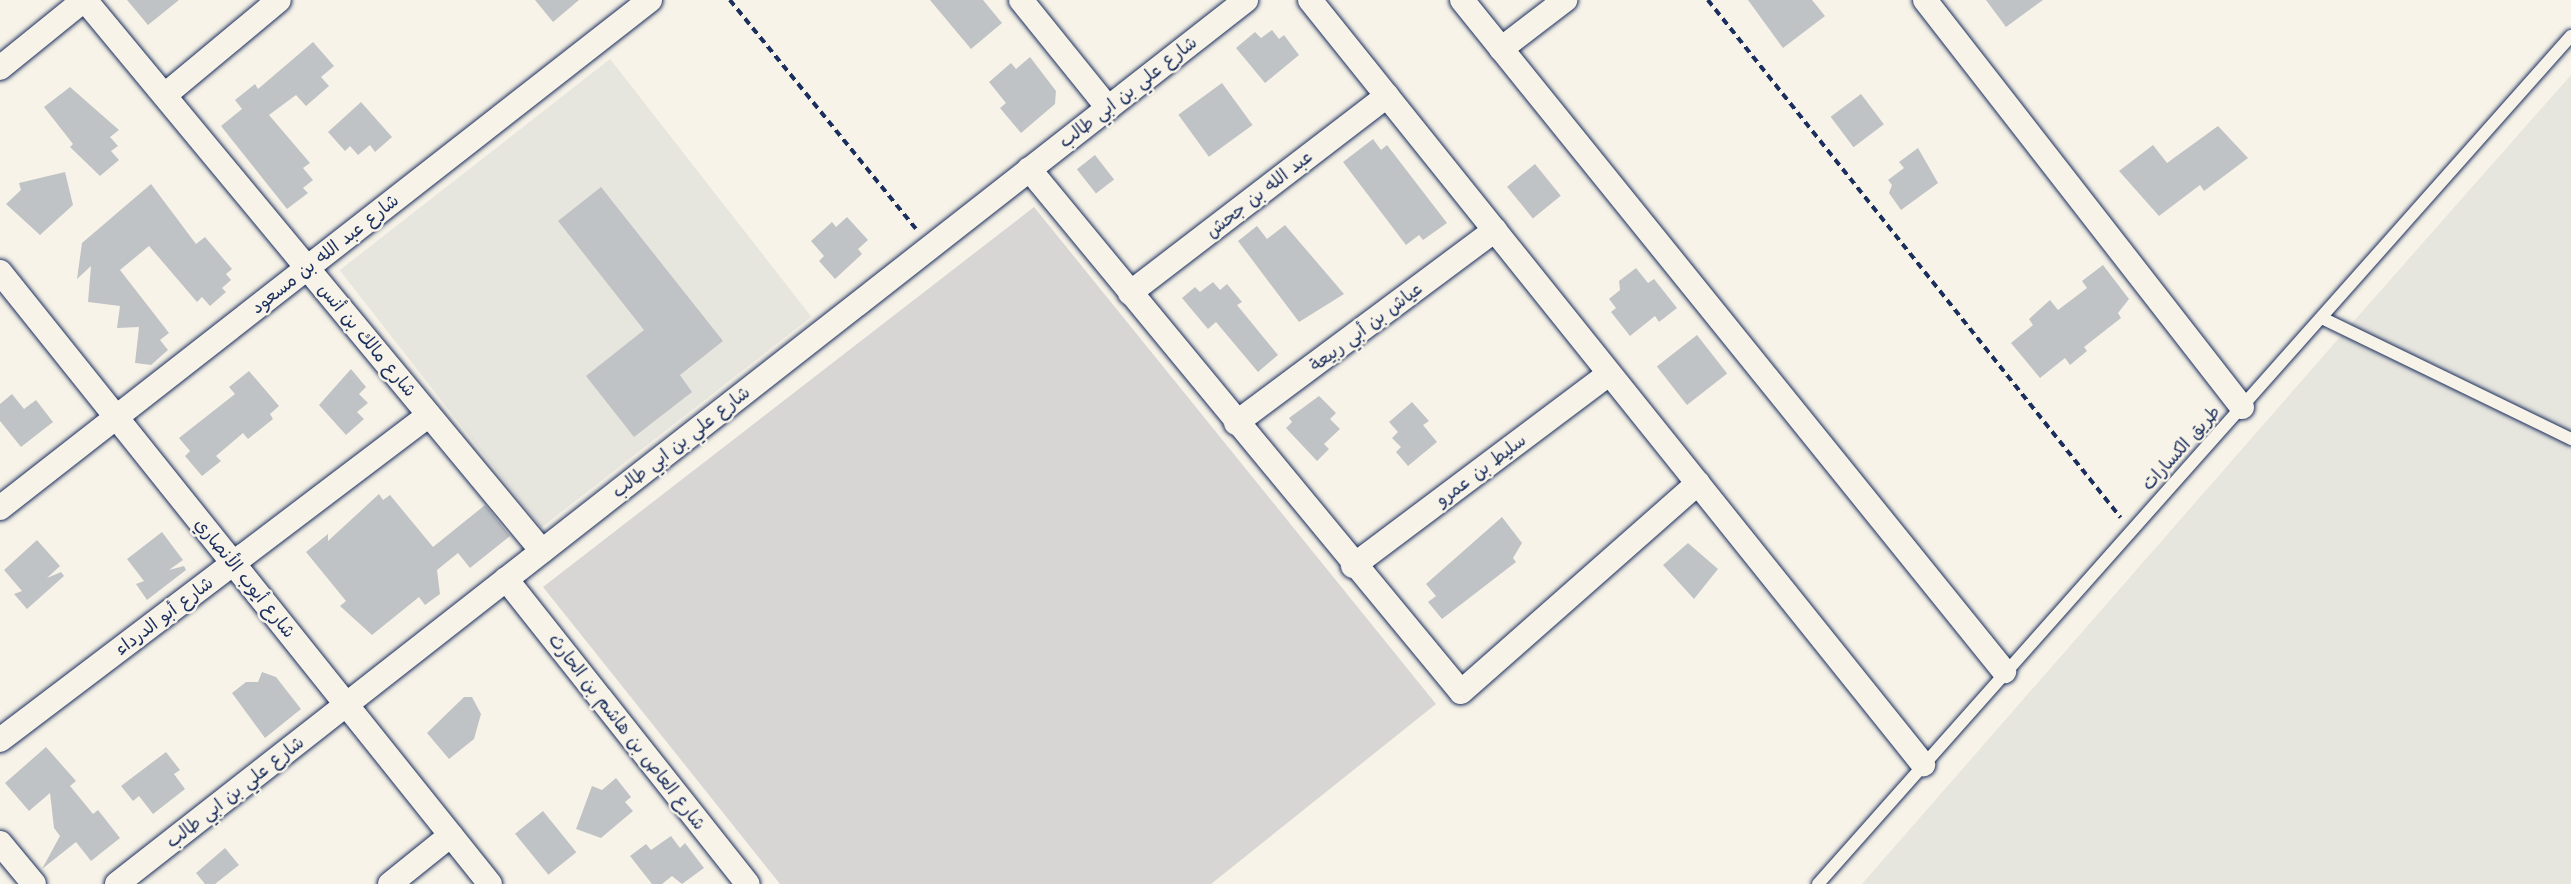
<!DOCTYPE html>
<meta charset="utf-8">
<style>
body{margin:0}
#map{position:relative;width:2571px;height:884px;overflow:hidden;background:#f7f3e8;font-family:"Shantell Sans","Playpen Sans Arabic",sans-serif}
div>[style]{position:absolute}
.built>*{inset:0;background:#e6e5de;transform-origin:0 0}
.green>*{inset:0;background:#d7d6d4}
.building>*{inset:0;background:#c0c3c5;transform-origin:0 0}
.path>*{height:3.5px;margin-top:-1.75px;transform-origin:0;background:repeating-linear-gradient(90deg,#1b2f5e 0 7px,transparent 0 12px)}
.roads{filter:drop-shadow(0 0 2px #1b2f5e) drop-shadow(0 0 2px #1b2f5e)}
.service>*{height:12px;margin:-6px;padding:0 6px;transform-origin:6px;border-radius:6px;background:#f7f3e8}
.minor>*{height:24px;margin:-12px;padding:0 12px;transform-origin:12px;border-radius:12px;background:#f7f3e8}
span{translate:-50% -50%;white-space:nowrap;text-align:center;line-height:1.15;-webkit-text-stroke:5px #f7f3e8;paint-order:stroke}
.street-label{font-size:18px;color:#1b2f5e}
</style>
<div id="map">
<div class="built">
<div style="left:610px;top:59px;width:327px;height:343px;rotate:52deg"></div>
<div style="clip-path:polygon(2571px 75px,2571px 884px,1862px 884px,2346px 330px)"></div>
</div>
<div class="green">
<div style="clip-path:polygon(1034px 207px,1436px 704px,1211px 884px,780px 884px,543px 587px)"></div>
</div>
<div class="building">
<div style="clip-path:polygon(127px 0,179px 0,148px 25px)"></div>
<div style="clip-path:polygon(535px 0,579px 0,553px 22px)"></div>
<div style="clip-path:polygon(930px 0,983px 0,1002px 23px,971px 49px)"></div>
<div style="clip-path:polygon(1748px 0,1812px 0,1825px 16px,1783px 48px)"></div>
<div style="clip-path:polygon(1986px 0,2043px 0,2006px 27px)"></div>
<div style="clip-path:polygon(1272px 30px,1279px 39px,1284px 35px,1299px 55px,1265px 83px,1236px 48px,1255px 32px,1261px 38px)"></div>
<div style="clip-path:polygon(313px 42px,334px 66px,321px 77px,329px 86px,306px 106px,296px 95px,269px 115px,310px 163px,303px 168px,313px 180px,303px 188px,308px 193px,287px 209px,221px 126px,242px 109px,235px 100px,255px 84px,258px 89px)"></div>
<div style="clip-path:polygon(1030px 57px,1056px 91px,1055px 104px,1021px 133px,1000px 108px,1006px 103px,989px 82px,1011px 63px,1016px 69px)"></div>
<div style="left:1222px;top:83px;width:52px;height:54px;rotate:54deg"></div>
<div style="clip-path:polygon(70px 87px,119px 130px,110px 137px,118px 146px,111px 151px,119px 160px,100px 176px,70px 147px,73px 144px,44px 107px)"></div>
<div style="left:1861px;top:94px;width:38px;height:38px;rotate:53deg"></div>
<div style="clip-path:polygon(361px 102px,392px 137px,375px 152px,370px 145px,358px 155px,350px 146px,345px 151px,328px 132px)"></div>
<div style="clip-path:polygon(2218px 126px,2248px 158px,2204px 191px,2200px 185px,2159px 216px,2119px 171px,2153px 145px,2167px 163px)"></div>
<div style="clip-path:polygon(1373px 139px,1381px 150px,1387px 145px,1447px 223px,1423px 240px,1419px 235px,1406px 245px,1343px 162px)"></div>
<div style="clip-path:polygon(1918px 148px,1938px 183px,1901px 210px,1889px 193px,1892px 185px,1888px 180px,1904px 168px,1899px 162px)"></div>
<div style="left:1095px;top:155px;width:31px;height:23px;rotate:52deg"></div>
<div style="left:1535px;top:164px;width:41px;height:36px;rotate:51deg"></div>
<div style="clip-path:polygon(65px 172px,73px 205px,40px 235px,6px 204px,21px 190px,19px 183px)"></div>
<div style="clip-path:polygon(151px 184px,196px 244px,205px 237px,232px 269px,226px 274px,231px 280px,222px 288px,226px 292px,210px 306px,202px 297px,197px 302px,149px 246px,120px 270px,169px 333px,160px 340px,168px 350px,151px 365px,135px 363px,139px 327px,117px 328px,120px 306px,88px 302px,91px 266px,77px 279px,82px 243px)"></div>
<div style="clip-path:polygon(601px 187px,723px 341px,680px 375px,692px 392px,634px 437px,586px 376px,644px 330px,558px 221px)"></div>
<div style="clip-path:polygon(847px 217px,868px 240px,858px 249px,862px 254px,835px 279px,819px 261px,824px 256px,811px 241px,832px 222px,836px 227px)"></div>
<div style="clip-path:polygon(1285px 225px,1344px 294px,1299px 322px,1238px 241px,1257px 226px,1267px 239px)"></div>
<div style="clip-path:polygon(2103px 265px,2129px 299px,2118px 313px,2121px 318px,2084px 347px,2087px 351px,2070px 365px,2065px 358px,2040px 378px,2011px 343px,2033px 325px,2029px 319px,2050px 300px,2058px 310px,2087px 288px,2082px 281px)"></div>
<div style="clip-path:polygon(1636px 268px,1648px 283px,1654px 279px,1677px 308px,1659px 322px,1655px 316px,1630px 336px,1611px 312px,1616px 308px,1609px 299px,1620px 290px,1619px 281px)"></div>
<div style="clip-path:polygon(1213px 282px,1220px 290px,1227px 284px,1242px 302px,1237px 305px,1278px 355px,1258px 372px,1216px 322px,1208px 329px,1182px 298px,1195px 287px,1200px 292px)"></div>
<div style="left:1697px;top:335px;width:49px;height:51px;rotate:52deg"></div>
<div style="clip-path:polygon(351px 369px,366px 387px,359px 394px,368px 403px,357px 412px,364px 419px,346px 435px,319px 405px)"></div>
<div style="clip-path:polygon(249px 371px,279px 406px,270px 414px,273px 419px,248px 439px,243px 433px,216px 456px,221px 461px,202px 476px,185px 456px,190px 451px,179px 438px,235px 394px,229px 387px)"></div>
<div style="clip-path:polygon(12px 394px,24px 409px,36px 400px,53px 422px,21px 447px,0 421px,0 404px)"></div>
<div style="clip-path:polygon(1319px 396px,1336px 413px,1330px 419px,1340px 429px,1324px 444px,1329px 449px,1317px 461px,1286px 428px,1292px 422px,1289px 418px)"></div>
<div style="clip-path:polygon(1412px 402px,1429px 421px,1423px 425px,1437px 442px,1408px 466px,1396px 452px,1401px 447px,1392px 438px,1398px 432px,1389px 422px)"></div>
<div style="clip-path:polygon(379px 494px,383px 500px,390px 495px,433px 547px,485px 505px,510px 536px,470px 568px,458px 553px,437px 570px,440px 594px,425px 605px,419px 597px,372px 635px,340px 606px,346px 601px,306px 552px,328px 534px,328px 541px)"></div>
<div style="clip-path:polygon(1502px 517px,1522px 543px,1513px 558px,1516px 562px,1442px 619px,1428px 602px,1436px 596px,1426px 584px)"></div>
<div style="clip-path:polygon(162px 532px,183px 560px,169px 570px,184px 566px,186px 570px,147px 600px,136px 584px,144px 581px,127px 559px)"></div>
<div style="clip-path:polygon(37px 540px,60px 566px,47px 578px,61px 572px,64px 576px,27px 609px,14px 594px,22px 591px,4px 570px)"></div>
<div style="clip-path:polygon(1688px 543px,1718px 569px,1694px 599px,1663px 565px)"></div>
<div style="clip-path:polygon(262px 672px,276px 677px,301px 709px,265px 738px,232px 693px,246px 682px,258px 682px)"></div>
<div style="clip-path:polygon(464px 697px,472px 697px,481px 714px,474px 739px,449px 759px,427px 733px)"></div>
<div style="clip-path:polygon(46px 747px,76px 781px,70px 786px,93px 814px,98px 810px,120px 838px,91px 861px,76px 842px,42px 869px,60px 836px,54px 828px,50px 793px,29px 811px,5px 783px)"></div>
<div style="clip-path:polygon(166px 752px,180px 770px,174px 774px,185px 789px,153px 814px,139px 796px,133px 801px,121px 786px)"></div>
<div style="clip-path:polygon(616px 778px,631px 797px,625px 802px,633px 811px,601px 838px,576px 829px,592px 786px,602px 790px)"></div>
<div style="left:543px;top:811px;width:53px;height:36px;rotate:51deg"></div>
<div style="clip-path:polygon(671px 836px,680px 848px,685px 843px,704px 868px,682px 884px,672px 876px,662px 884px,652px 884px,630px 856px,646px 844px,651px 850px)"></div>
<div style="clip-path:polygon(225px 848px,239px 865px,215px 884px,205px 884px,196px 873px)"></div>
</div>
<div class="path">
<div style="left:730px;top:0;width:295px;rotate:50.9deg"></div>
<div style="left:1708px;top:0;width:662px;rotate:51.43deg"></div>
</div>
<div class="roads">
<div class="service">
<div style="left:2324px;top:319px;width:275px;rotate:25.9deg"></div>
<div style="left:1818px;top:884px;width:1134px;rotate:-48.4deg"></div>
</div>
<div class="minor">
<div style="left:85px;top:0;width:716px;rotate:50.33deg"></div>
<div style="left:1021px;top:0;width:139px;rotate:51.1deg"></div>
<div style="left:1310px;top:0;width:980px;rotate:51.26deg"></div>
<div style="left:1462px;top:0;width:863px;rotate:51.07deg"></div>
<div style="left:1925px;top:0;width:516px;rotate:52.09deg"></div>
<div style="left:1501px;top:49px;width:81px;rotate:-37.4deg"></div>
<div style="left:0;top:68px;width:108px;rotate:-39deg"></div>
<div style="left:165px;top:95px;width:148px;rotate:-39.8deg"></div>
<div style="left:1029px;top:169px;width:678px;rotate:50.44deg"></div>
<div style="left:1461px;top:692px;width:316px;rotate:-41.4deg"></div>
<div style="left:0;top:272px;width:784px;rotate:51.32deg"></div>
<div style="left:1130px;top:293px;width:324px;rotate:-37.5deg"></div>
<div style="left:1236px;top:423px;width:323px;rotate:-36.7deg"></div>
<div style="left:0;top:508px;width:825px;rotate:-38.01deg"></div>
<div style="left:1353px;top:566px;width:320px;rotate:-36.9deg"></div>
<div style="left:506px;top:579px;width:389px;rotate:51.6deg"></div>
<div style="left:0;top:740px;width:538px;rotate:-37.15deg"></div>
<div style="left:0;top:843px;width:53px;rotate:50.3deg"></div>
<div style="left:117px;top:884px;width:1434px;rotate:-38.06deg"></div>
<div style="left:390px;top:884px;width:78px;rotate:-38.8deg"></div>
</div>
</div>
<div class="street-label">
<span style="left:1128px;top:92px;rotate:-38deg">شارع علي بن ابي طالب</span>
<span style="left:1259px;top:194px;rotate:-38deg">عبد الله بن جحش</span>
<span style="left:325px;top:254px;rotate:-38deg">شارع عبد الله بن مسعود</span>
<span style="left:1366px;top:327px;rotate:-37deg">عياش بن أبي ربيعة</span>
<span style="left:367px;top:340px;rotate:50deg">شارع مالك بن أنس</span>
<span style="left:681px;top:442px;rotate:-38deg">شارع علي بن ابي طالب</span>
<span style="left:2181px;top:448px;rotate:-48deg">طريق الكسارات</span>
<span style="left:1481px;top:470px;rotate:-37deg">سليط بن عمرو</span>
<span style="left:245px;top:578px;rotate:51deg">شارع أيوب الأنصاري</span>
<span style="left:164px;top:616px;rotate:-37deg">شارع أبو الدرداء</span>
<span style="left:627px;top:732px;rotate:52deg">شارع العاص بن هاشم بن الحارث</span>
<span style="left:235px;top:792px;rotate:-38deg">شارع علي بن ابي طالب</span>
</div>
</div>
